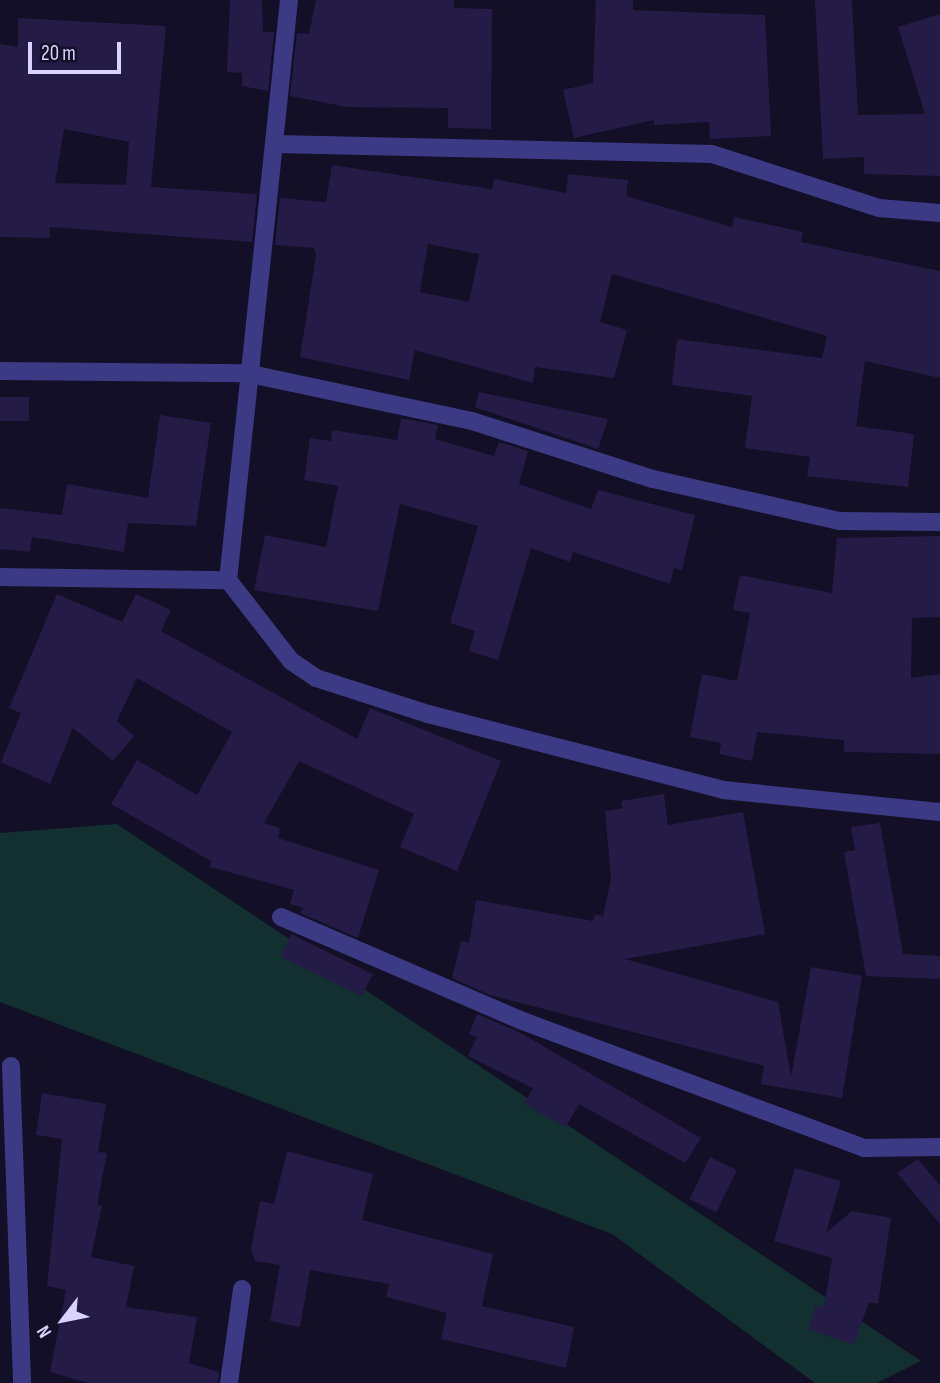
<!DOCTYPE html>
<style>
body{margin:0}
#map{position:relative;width:940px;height:1383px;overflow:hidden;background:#130f26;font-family:"Sofia Sans Condensed",sans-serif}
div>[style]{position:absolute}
.green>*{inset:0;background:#12302f}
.building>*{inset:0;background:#241b47;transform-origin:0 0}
.minor>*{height:18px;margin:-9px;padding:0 9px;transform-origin:9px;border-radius:9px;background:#3d3a85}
span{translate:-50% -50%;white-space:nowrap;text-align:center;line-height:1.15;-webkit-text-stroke:7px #130f26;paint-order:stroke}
.north{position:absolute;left:28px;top:1285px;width:70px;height:70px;-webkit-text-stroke:5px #130f26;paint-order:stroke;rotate:238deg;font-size:19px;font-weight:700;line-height:28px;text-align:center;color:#d9d4ff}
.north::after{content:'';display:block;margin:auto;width:24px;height:32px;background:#d9d4ff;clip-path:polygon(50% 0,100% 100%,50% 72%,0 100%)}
.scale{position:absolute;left:28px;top:42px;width:93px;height:32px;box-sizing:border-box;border:4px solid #d9d4ff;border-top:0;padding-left:9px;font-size:21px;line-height:24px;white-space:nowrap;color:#d9d4ff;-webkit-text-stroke:5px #130f26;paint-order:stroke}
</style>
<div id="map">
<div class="green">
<div style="clip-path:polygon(117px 824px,921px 1361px,877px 1383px,815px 1383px,612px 1234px,0 1002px,0 833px)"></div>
</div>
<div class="building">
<div style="clip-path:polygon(230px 0,262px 0,263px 32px,274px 32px,268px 91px,242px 86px,242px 73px,227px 72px)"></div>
<div style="clip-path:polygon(316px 0,454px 0,454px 8px,492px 9px,491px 129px,448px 128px,448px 108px,347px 107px,290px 96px,297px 33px,309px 34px)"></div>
<div style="clip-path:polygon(596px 0,633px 0,633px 10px,765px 15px,771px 136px,710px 139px,709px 122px,654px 125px,654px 120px,574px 138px,563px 90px,593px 83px)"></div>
<div style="clip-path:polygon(815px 0,852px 0,858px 115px,925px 114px,898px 27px,940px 14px,940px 176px,864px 174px,864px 157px,823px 159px)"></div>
<div style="clip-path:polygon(evenodd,18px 18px,166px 26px,151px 187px,257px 194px,252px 242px,50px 227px,50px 238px,0 237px,0 44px,18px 47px,18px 18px,64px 129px,129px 142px,126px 185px,55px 183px,64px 129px)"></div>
<div style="clip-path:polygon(evenodd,332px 165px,492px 189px,494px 179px,566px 193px,568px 174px,628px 180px,626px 196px,732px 227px,734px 217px,803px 232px,801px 242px,940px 271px,940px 378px,865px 361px,856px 426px,914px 434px,908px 487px,807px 476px,810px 457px,745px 448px,752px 396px,672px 385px,677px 339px,822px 358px,827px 336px,612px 274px,600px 322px,627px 330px,614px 378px,535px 367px,533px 383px,415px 350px,409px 380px,300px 357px,316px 255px,314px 248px,275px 245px,280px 198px,326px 202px,332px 165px,428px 244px,479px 254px,469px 302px,420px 292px,428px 244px)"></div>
<div style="clip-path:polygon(479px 392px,608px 419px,598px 449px,475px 407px)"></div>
<div style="left:0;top:397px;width:29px;height:24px"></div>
<div style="clip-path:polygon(160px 415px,211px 423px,196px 526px,128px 523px,124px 552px,32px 537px,30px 552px,0 549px,0 508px,62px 515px,67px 484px,148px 498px)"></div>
<div style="clip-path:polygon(401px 418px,438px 425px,435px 439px,494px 456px,499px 442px,528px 451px,519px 484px,591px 509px,598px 490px,695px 515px,682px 570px,674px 568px,670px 584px,573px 552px,570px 562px,531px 548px,498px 660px,469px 651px,475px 631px,450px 623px,478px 526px,400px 504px,378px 611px,254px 590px,265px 535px,326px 547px,338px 486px,304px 480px,310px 438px,331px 441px,332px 430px,397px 440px)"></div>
<div style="clip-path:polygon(940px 536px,940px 617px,912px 618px,911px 678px,940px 674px,940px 754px,844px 752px,844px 740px,757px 732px,752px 761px,719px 754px,721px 743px,690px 737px,702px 674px,737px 681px,750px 613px,733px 610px,740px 575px,832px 593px,837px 538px)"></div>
<div style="clip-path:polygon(57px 594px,122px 622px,136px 594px,171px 610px,161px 631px,357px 739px,370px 708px,501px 761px,457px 871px,400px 847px,414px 814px,299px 761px,264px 823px,280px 828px,278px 838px,379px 870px,358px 938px,300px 913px,303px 908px,290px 904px,294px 890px,210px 867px,211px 861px,111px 804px,137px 760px,197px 795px,232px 732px,137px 678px,117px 721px,134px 736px,113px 761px,73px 728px,50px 784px,1px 762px,21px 713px,9px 708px)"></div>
<div style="clip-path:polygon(664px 794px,668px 825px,743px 812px,765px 934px,625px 959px,778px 1002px,791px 1077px,811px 967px,862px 976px,842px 1098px,761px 1084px,764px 1066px,490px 995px,452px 978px,461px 941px,469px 943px,476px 900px,593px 921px,595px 914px,603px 916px,611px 879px,605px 811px,623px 808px,621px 801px)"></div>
<div style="clip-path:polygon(880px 823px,903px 954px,940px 956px,940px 979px,866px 976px,844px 852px,855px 850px,851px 827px)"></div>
<div style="left:291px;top:934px;width:91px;height:25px;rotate:26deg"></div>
<div style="clip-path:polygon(477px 1014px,519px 1032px,701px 1138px,685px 1163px,579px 1104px,566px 1127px,524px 1104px,533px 1088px,468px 1056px,477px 1037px,469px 1034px)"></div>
<div style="clip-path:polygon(42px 1093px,106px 1104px,98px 1152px,107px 1153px,97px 1205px,102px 1206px,91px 1257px,134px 1266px,126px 1307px,197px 1317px,189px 1363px,219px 1372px,218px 1383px,88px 1383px,50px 1372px,66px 1290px,47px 1286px,62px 1139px,36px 1135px)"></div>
<div style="clip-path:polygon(287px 1151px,373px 1174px,362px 1220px,493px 1254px,482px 1306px,574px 1327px,566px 1368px,441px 1339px,447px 1313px,386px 1297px,389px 1284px,310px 1270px,300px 1327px,270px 1321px,280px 1265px,255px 1261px,251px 1250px,260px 1201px,274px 1204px)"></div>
<div style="left:710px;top:1157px;width:30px;height:47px;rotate:26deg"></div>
<div style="clip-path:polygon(918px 1159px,940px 1186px,940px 1224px,897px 1173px)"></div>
<div style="clip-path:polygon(795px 1168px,841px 1181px,826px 1233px,852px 1211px,891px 1218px,878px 1304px,869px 1302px,854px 1345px,808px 1329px,816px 1305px,824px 1308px,832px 1258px,774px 1241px)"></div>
</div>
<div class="minor">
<div style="left:289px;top:0;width:583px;rotate:96deg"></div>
<div style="left:228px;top:580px;width:103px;rotate:52.1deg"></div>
<div style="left:291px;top:661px;width:30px;rotate:34deg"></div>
<div style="left:316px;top:678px;width:118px;rotate:17.8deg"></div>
<div style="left:428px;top:714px;width:305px;rotate:14.4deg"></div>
<div style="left:723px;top:790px;width:218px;rotate:5.8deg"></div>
<div style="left:276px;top:144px;width:436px;rotate:1.3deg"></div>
<div style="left:712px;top:154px;width:176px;rotate:17.9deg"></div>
<div style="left:879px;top:208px;width:61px;rotate:4.7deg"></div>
<div style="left:0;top:371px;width:246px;rotate:0.5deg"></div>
<div style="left:246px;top:373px;width:231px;rotate:12deg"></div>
<div style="left:472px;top:421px;width:190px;rotate:17.8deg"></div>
<div style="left:653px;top:479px;width:192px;rotate:12.7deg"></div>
<div style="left:840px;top:521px;width:100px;rotate:0.6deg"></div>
<div style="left:0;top:577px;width:228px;rotate:0.8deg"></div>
<div style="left:281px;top:917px;width:260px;rotate:23.3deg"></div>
<div style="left:520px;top:1020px;width:367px;rotate:20.4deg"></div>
<div style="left:864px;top:1148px;width:76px;rotate:-0.8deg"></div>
<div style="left:11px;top:1066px;width:317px;rotate:88deg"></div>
<div style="left:229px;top:1383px;width:95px;rotate:-82.1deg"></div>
</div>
<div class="north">N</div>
<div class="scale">20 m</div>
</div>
